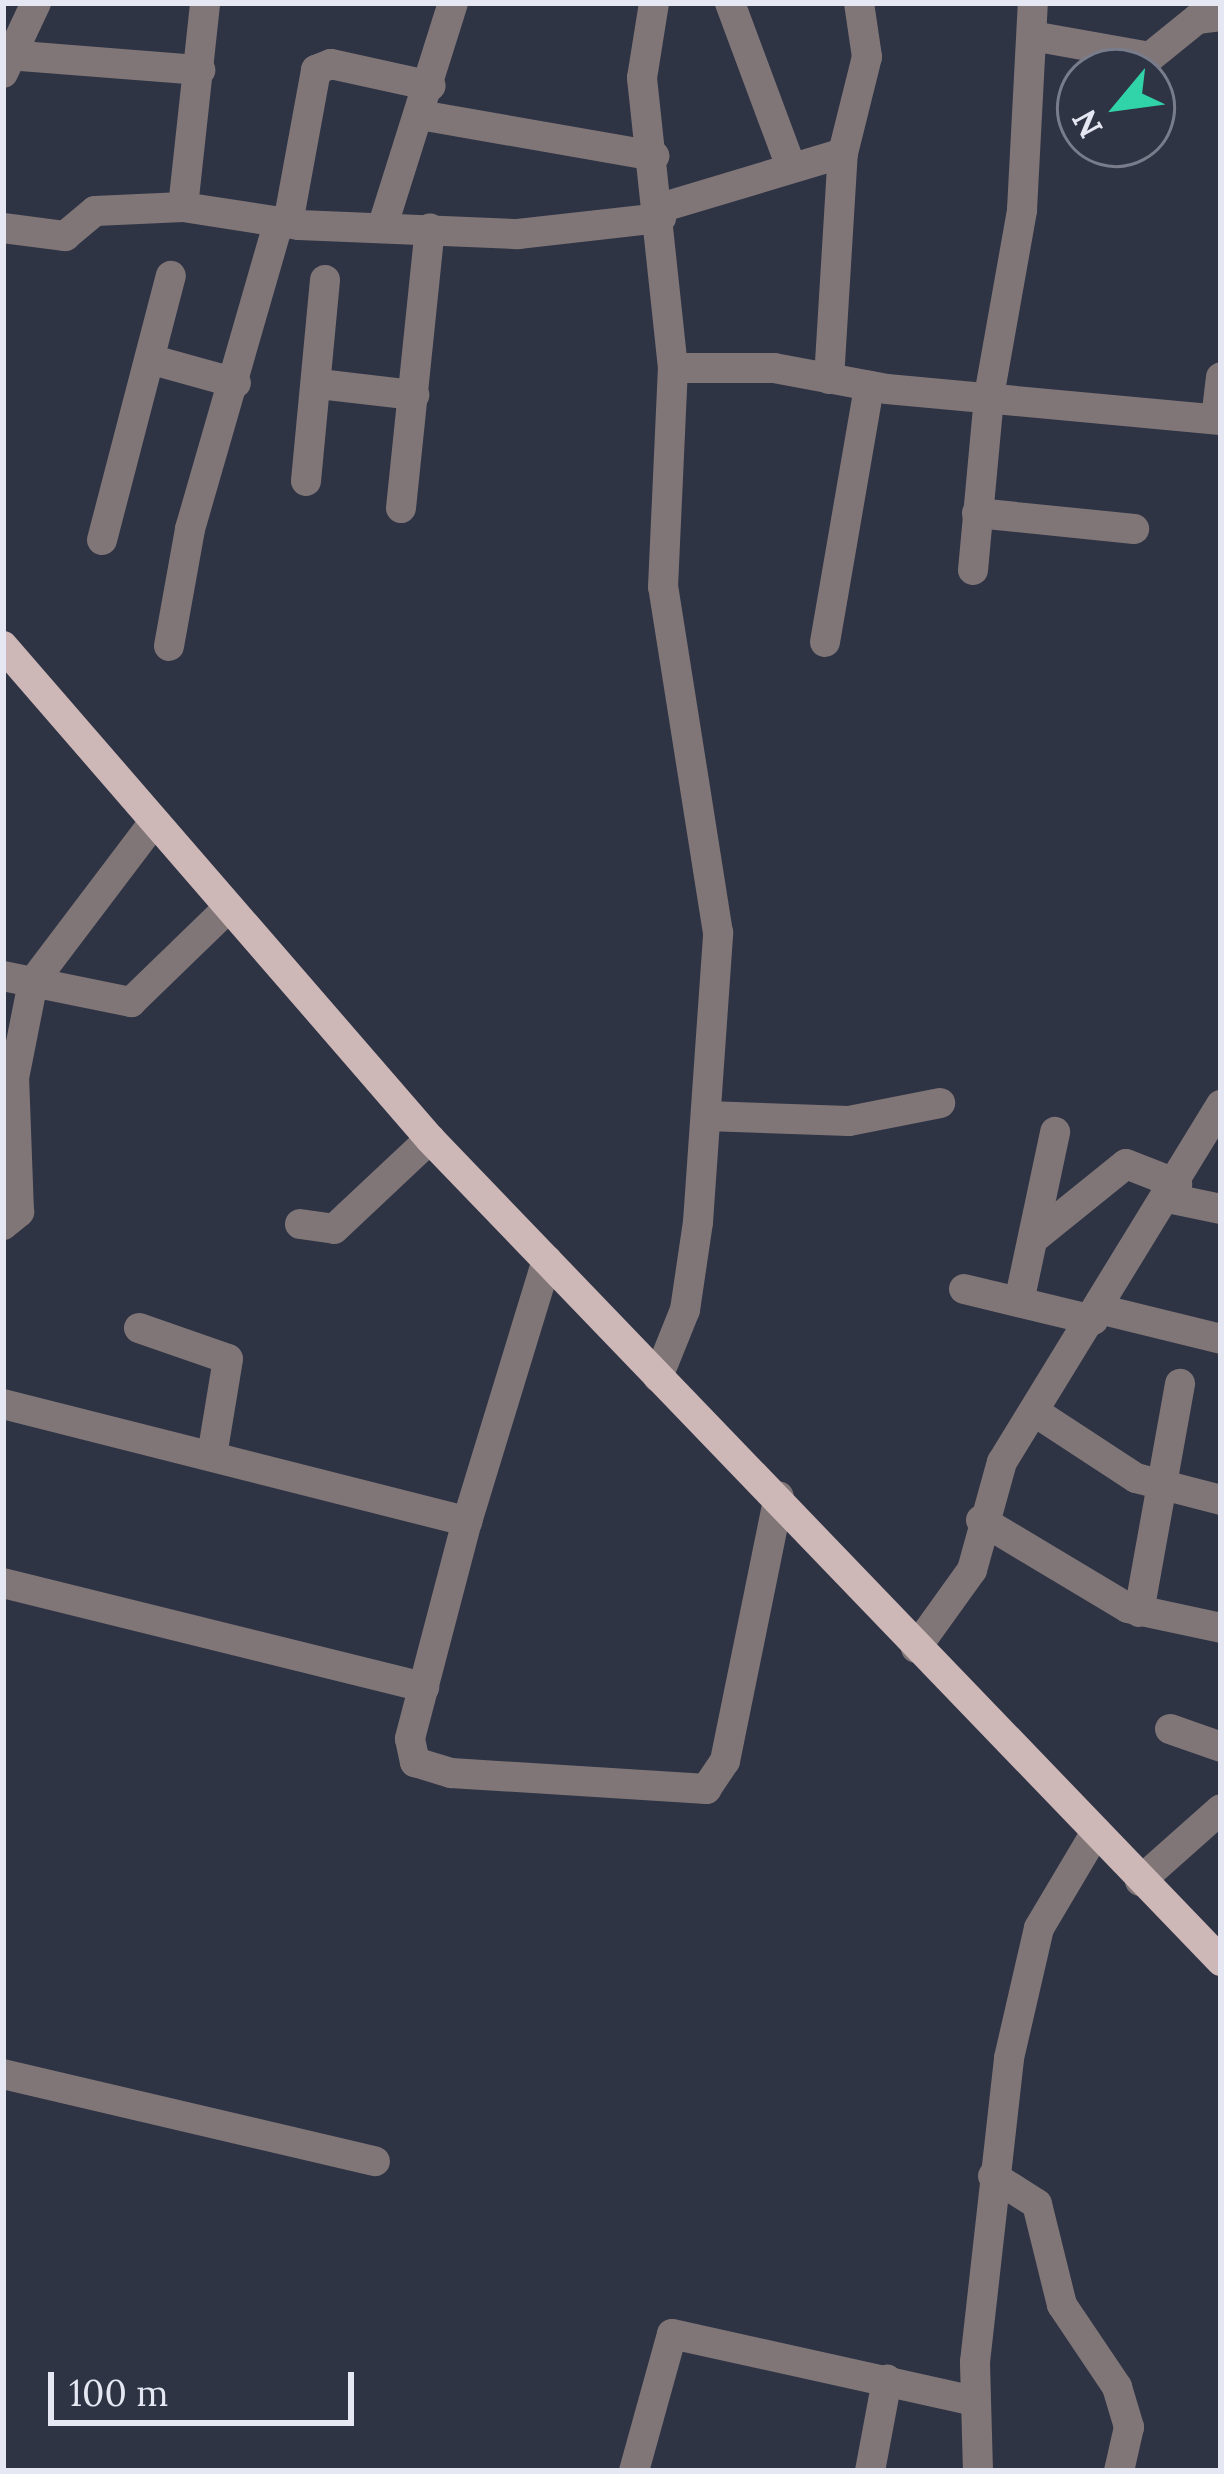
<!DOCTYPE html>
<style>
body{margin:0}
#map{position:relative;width:1224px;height:2474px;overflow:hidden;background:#2f3445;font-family:Lora,serif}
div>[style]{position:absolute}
.minor>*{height:30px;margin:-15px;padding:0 15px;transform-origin:15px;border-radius:15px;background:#817677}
.major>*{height:30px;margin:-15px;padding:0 15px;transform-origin:15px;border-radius:15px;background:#ceb7b7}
span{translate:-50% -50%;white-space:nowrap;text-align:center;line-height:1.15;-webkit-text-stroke:12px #2f3445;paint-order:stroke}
.frame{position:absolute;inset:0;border:6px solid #e5e8f3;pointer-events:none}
.north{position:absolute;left:1056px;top:48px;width:120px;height:120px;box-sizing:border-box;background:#2f3445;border:3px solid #787c8b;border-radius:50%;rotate:241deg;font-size:33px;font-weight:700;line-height:48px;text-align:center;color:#e5e8f3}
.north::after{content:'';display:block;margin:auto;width:42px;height:54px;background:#31d4a9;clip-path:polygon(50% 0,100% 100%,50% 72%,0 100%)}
.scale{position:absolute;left:48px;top:2372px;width:306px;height:54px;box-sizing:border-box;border:6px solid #e5e8f3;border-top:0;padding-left:15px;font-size:36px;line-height:42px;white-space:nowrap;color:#e5e8f3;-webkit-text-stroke:9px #2f3445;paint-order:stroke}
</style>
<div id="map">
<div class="minor">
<div style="left:654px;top:3px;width:76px;rotate:99.1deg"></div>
<div style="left:642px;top:78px;width:292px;rotate:83.9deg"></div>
<div style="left:730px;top:3px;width:170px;rotate:69.6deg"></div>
<div style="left:1032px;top:36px;width:120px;rotate:10.1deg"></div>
<div style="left:1150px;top:57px;width:60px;rotate:-39deg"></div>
<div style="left:1197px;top:19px;width:24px;rotate:-7deg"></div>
<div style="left:8px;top:55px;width:193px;rotate:4.5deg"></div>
<div style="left:3px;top:73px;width:77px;rotate:-64.8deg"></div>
<div style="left:420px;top:115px;width:238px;rotate:9.9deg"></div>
<div style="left:183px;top:207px;width:205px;rotate:-83.8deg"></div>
<div style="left:660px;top:208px;width:191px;rotate:-16.7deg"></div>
<div style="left:288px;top:223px;width:156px;rotate:-79.6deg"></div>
<div style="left:316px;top:70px;width:16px;rotate:-22deg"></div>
<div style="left:331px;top:64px;width:102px;rotate:12.4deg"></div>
<div style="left:3px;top:228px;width:63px;rotate:7.4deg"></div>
<div style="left:65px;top:236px;width:39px;rotate:-40deg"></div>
<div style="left:95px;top:211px;width:88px;rotate:-2.6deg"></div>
<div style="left:183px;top:207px;width:117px;rotate:8.8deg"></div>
<div style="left:299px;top:225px;width:219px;rotate:2.4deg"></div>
<div style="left:518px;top:234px;width:144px;rotate:-6.4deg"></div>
<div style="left:382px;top:228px;width:236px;rotate:-72.5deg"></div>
<div style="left:153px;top:360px;width:86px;rotate:15.5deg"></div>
<div style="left:829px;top:379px;width:226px;rotate:-86.5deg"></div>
<div style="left:843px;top:153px;width:99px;rotate:-76deg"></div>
<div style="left:867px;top:57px;width:55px;rotate:-98.4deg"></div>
<div style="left:319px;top:384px;width:96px;rotate:6.6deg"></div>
<div style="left:1216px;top:419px;width:42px;rotate:-83.2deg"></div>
<div style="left:306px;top:481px;width:202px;rotate:-84.6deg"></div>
<div style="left:401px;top:508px;width:281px;rotate:-84.1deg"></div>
<div style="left:977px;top:513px;width:158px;rotate:5.8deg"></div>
<div style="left:102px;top:540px;width:273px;rotate:-75.4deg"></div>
<div style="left:973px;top:570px;width:175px;rotate:-84.7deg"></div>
<div style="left:989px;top:396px;width:189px;rotate:-79.9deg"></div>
<div style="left:1022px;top:210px;width:207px;rotate:-87deg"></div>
<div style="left:825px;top:642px;width:260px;rotate:-80.2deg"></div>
<div style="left:169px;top:646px;width:119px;rotate:-79.8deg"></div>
<div style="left:190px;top:529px;width:321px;rotate:-73.9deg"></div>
<div style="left:3px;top:976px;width:131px;rotate:11.5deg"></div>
<div style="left:131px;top:1002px;width:134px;rotate:-44.1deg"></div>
<div style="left:706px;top:1116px;width:143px;rotate:2deg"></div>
<div style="left:849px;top:1121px;width:93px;rotate:-11.2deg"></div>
<div style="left:1168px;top:1198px;width:54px;rotate:11.7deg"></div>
<div style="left:300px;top:1224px;width:34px;rotate:8deg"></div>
<div style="left:334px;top:1229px;width:132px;rotate:-43.2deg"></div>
<div style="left:3px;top:1225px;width:21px;rotate:-39deg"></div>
<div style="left:19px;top:1212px;width:134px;rotate:-92.1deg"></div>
<div style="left:14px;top:1078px;width:98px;rotate:-78.8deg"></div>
<div style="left:33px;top:982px;width:201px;rotate:-52.9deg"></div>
<div style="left:1033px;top:1239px;width:119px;rotate:-38.9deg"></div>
<div style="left:1126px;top:1164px;width:55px;rotate:21.4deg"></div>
<div style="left:547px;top:1260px;width:273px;rotate:107deg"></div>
<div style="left:467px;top:1521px;width:225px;rotate:104.7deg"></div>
<div style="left:410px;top:1739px;width:24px;rotate:78deg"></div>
<div style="left:415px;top:1762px;width:38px;rotate:17deg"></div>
<div style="left:451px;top:1773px;width:256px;rotate:3.6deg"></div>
<div style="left:706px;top:1789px;width:34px;rotate:-56deg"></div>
<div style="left:725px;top:1761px;width:270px;rotate:-78.5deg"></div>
<div style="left:964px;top:1289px;width:133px;rotate:13.5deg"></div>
<div style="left:1019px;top:1302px;width:174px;rotate:-78deg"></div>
<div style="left:1099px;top:1309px;width:126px;rotate:13.8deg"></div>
<div style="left:139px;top:1328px;width:94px;rotate:19.2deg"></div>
<div style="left:228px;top:1359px;width:98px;rotate:99.4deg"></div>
<div style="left:658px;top:1377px;width:72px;rotate:-68.1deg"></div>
<div style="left:685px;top:1310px;width:89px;rotate:-81.6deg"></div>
<div style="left:698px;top:1222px;width:290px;rotate:-86deg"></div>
<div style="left:718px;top:933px;width:350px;rotate:-99deg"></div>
<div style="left:663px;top:587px;width:219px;rotate:-87.4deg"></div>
<div style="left:673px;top:368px;width:101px"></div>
<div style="left:774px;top:368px;width:115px;rotate:10.5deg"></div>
<div style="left:887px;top:389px;width:335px;rotate:5.3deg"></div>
<div style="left:3px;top:1404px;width:479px;rotate:14.2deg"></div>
<div style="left:1035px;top:1412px;width:121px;rotate:33.2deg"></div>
<div style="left:1136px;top:1478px;width:88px;rotate:14.5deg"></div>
<div style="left:981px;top:1520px;width:171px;rotate:30.9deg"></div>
<div style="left:1128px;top:1608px;width:95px;rotate:12.1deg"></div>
<div style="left:3px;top:1583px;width:434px;rotate:13.9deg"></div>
<div style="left:1139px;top:1612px;width:232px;rotate:-79.8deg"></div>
<div style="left:916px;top:1648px;width:96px;rotate:-54.3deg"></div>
<div style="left:972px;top:1570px;width:112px;rotate:-74.5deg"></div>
<div style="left:1002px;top:1462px;width:419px;rotate:-58.5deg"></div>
<div style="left:1170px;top:1729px;width:54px;rotate:19.4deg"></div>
<div style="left:1140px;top:1881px;width:108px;rotate:-41.6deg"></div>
<div style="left:3px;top:2074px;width:382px;rotate:13.2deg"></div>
<div style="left:993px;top:2176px;width:52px;rotate:32.5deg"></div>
<div style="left:1037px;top:2204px;width:104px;rotate:76.1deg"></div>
<div style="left:1062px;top:2305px;width:99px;rotate:56.1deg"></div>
<div style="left:1117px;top:2387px;width:42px;rotate:73.3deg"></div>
<div style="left:1129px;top:2427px;width:45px;rotate:102.8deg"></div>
<div style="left:634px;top:2471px;width:142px;rotate:-74.5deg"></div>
<div style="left:672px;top:2334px;width:308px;rotate:12.5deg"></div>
<div style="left:870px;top:2471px;width:93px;rotate:-79.4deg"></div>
<div style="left:978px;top:2471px;width:109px;rotate:-91.6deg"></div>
<div style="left:975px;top:2362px;width:306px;rotate:-83.6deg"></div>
<div style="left:1009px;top:2058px;width:133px;rotate:-77deg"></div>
<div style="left:1039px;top:1928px;width:112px;rotate:-59.3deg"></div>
</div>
<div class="major">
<div style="left:3px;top:646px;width:652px;rotate:49.1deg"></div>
<div style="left:430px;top:1139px;width:1141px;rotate:46.1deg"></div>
</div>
<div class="frame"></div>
<div class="north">N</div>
<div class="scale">100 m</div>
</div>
